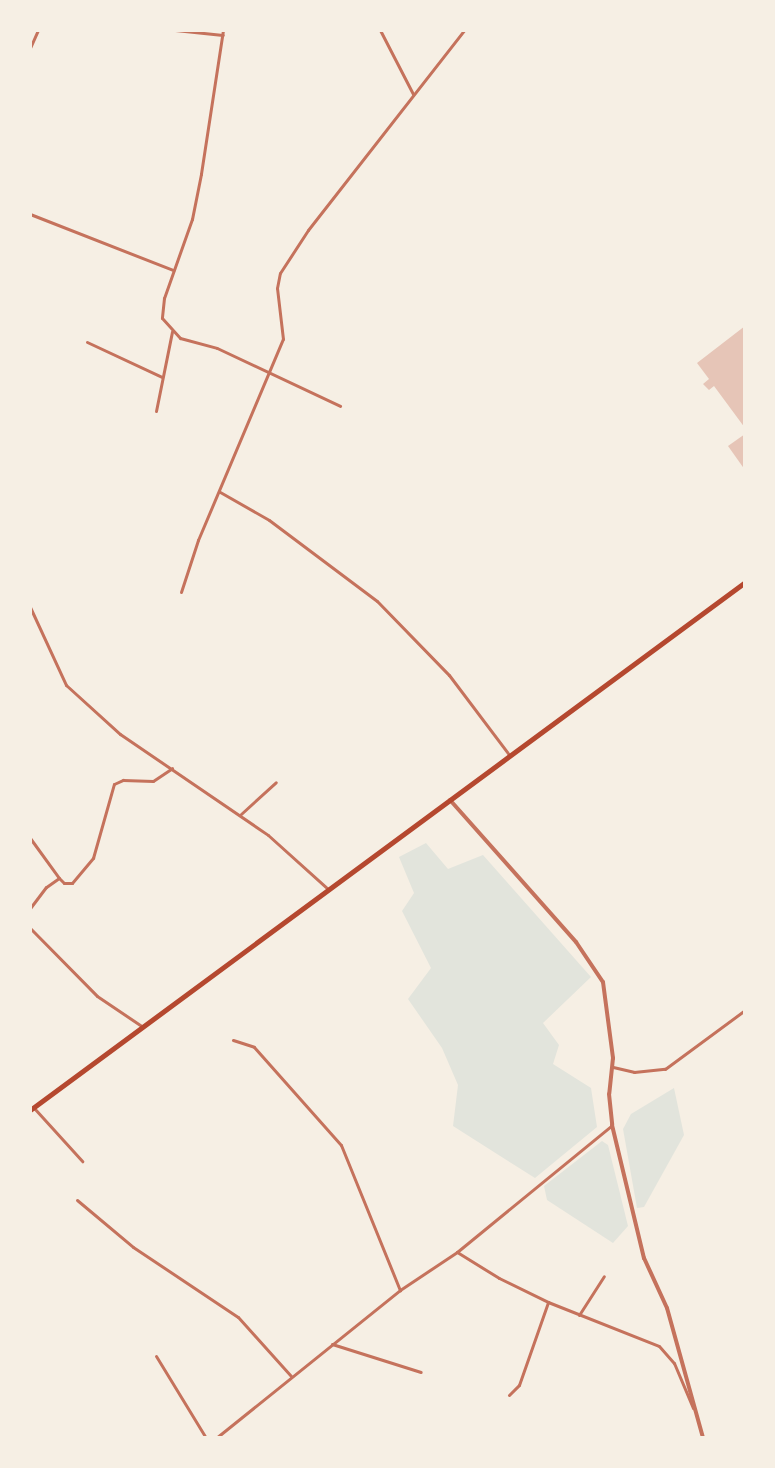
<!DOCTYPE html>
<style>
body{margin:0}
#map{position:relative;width:775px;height:1468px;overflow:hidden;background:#f6efe4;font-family:Arial,sans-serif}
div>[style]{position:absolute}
.green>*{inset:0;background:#e2e4dc}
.building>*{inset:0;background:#e6c5b7}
.minor>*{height:3px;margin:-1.5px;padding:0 1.5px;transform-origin:1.5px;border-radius:1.5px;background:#c5725c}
.tertiary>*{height:4px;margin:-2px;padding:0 2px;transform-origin:2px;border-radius:2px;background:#c5725c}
.trunk>*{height:5px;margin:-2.5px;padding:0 2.5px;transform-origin:2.5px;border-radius:2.5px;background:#b5482f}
span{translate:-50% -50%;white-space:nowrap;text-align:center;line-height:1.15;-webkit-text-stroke:6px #f6efe4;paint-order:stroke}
.frame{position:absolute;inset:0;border:32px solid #f6efe4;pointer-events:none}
</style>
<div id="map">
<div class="green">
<div style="clip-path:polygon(426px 843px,448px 869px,483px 855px,591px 977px,543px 1023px,559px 1045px,553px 1064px,591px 1088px,597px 1127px,535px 1178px,453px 1126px,458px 1085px,442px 1048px,408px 999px,431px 968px,402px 911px,414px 893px,399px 857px)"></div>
<div style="clip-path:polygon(674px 1088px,684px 1135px,644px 1207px,637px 1208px,623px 1129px,631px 1114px)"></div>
<div style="clip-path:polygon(602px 1141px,608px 1145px,628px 1226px,613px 1243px,547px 1200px,544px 1186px)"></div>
</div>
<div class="building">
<div style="clip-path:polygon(745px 326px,743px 356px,745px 428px,714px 386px,709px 390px,703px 384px,709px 379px,697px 363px)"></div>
<div style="clip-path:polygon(745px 434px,745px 470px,728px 446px)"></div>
</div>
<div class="minor">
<div style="left:175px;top:30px;width:48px;rotate:5.9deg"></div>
<div style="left:223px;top:30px;width:146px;rotate:98.7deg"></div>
<div style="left:201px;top:174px;width:46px;rotate:101.3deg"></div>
<div style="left:192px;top:219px;width:84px;rotate:109.5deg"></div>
<div style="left:164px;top:298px;width:20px;rotate:96deg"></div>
<div style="left:162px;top:318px;width:27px;rotate:48deg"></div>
<div style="left:180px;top:338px;width:38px;rotate:15deg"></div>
<div style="left:217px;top:348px;width:136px;rotate:25.2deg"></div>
<div style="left:380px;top:30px;width:72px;rotate:62.7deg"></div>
<div style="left:30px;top:48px;width:20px;rotate:-66deg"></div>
<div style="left:30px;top:214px;width:154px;rotate:21.4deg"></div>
<div style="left:87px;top:342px;width:83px;rotate:25deg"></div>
<div style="left:156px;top:411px;width:81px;rotate:-78.6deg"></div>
<div style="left:220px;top:492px;width:56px;rotate:29.7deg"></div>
<div style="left:269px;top:520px;width:135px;rotate:36.9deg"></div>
<div style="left:377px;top:601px;width:103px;rotate:45.8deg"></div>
<div style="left:449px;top:675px;width:101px;rotate:53deg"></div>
<div style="left:181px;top:592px;width:55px;rotate:-71.9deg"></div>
<div style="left:198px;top:540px;width:218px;rotate:-67.1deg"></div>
<div style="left:283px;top:339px;width:51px;rotate:-96.7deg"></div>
<div style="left:277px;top:288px;width:15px;rotate:-79deg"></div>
<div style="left:280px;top:273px;width:51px;rotate:-56.9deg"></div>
<div style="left:308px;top:230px;width:254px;rotate:-52deg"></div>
<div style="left:30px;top:607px;width:86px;rotate:65.2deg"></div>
<div style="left:66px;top:685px;width:73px;rotate:42.2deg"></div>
<div style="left:120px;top:734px;width:179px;rotate:34.3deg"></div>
<div style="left:268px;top:835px;width:82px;rotate:42deg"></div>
<div style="left:241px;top:814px;width:47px;rotate:-42.4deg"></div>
<div style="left:30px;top:838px;width:49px;rotate:54.1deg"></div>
<div style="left:59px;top:878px;width:16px;rotate:145deg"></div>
<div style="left:46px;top:887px;width:26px;rotate:127deg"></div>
<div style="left:59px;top:878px;width:7px;rotate:45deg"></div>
<div style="left:64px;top:883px;width:8px"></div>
<div style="left:72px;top:883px;width:33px;rotate:-50deg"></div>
<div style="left:93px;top:858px;width:77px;rotate:-74.2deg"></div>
<div style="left:114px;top:784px;width:10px;rotate:-24deg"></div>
<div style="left:123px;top:780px;width:30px;rotate:2deg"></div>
<div style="left:153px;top:781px;width:23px;rotate:-34deg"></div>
<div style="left:30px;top:928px;width:95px;rotate:45.4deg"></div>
<div style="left:97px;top:996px;width:55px;rotate:34deg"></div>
<div style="left:233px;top:1040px;width:22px;rotate:18deg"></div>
<div style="left:254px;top:1047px;width:131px;rotate:48.4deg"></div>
<div style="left:341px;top:1145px;width:157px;rotate:67.9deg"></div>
<div style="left:613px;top:1067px;width:22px;rotate:13deg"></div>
<div style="left:634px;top:1072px;width:31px;rotate:-6deg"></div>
<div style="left:665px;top:1069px;width:99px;rotate:-36.4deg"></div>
<div style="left:34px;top:1108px;width:72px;rotate:47.8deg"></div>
<div style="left:77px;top:1200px;width:73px;rotate:40deg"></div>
<div style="left:133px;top:1247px;width:126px;rotate:33.7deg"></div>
<div style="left:238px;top:1317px;width:79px;rotate:48.1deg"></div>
<div style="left:457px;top:1252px;width:49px;rotate:31.8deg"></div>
<div style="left:499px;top:1278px;width:55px;rotate:26.1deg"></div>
<div style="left:548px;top:1302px;width:119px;rotate:21.6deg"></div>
<div style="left:659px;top:1346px;width:23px;rotate:49deg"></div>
<div style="left:674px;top:1363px;width:49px;rotate:67.1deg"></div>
<div style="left:579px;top:1315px;width:46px;rotate:-57.3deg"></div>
<div style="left:332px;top:1344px;width:93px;rotate:17.5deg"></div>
<div style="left:156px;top:1356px;width:96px;rotate:58.6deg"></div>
<div style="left:509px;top:1395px;width:14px;rotate:-45deg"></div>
<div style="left:519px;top:1385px;width:88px;rotate:-70.7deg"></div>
<div style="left:216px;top:1438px;width:236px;rotate:-38.8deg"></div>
<div style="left:400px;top:1290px;width:69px;rotate:-33.7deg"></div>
<div style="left:457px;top:1252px;width:200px;rotate:-39.3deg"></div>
</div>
<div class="tertiary">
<div style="left:450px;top:800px;width:190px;rotate:48.4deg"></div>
<div style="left:576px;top:942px;width:48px;rotate:56deg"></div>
<div style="left:603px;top:982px;width:77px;rotate:82.5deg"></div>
<div style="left:613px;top:1058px;width:36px;rotate:96deg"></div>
<div style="left:609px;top:1094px;width:31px;rotate:84deg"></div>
<div style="left:612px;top:1125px;width:137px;rotate:76.5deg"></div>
<div style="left:644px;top:1258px;width:55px;rotate:65.3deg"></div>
<div style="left:667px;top:1308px;width:135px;rotate:74.5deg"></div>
</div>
<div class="trunk">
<div style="left:30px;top:1110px;width:889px;rotate:-36.44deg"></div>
</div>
<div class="frame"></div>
</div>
